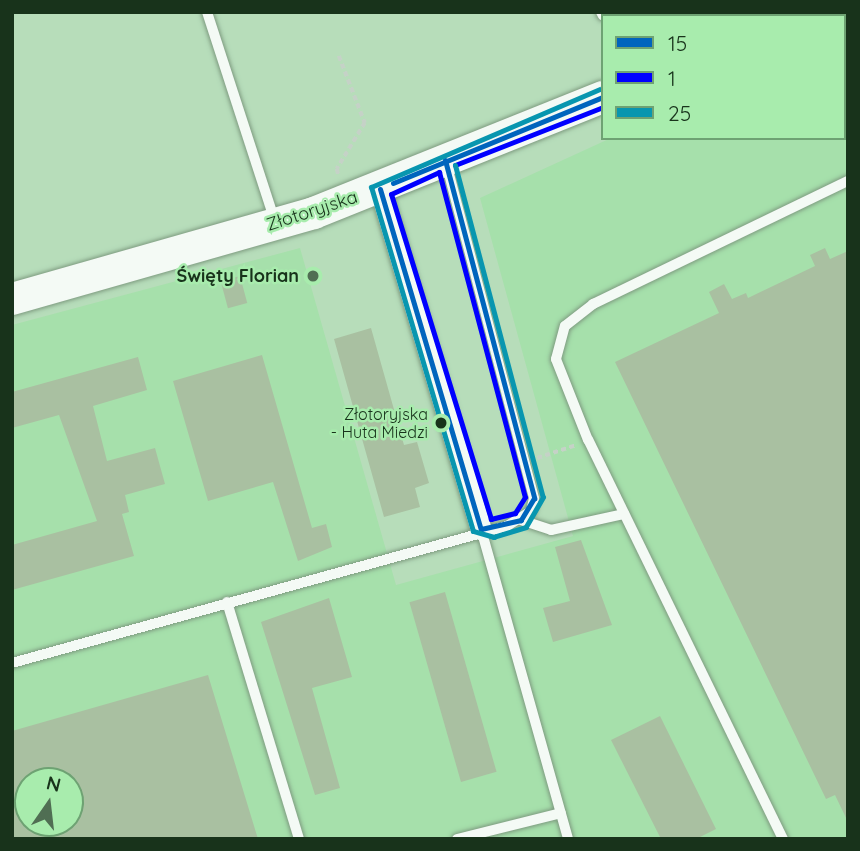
<!DOCTYPE html>
<meta charset="utf-8">
<style>
body{margin:0}
#map{position:relative;width:860px;height:851px;overflow:hidden;background:#b7ddba;font-family:Quicksand,sans-serif}
div>[style]{position:absolute}
.built>*{inset:0;background:#a6e0ab}
.building>*{inset:0;background:#a9c0a1;transform-origin:0 0}
.path>*{height:3.5px;margin-top:-1.75px;transform-origin:0;background:repeating-linear-gradient(90deg,#c5d2c7 0 5px,transparent 0 8.5px)}
.roads{filter:drop-shadow(0 0 2px #7e9b80) drop-shadow(0 0 2px #7e9b80)}
.service>*{height:10px;margin:-5px;padding:0 5px;transform-origin:5px;border-radius:5px;background:#f4faf5}
.minor>*{height:21px;margin:-10.5px;padding:0 10.5px;transform-origin:10.5px;border-radius:10.5px;background:#f4faf5}
.secondary>*{height:32px;margin:-16px;padding:0 16px;transform-origin:16px;border-radius:16px;background:#f4faf5}
.bus-1>*{height:5px;margin:-2.5px;padding:0 2.5px;transform-origin:2.5px;border-radius:2.5px;background:#0065bd}
.bus-2>*{height:5px;margin:-2.5px;padding:0 2.5px;transform-origin:2.5px;border-radius:2.5px;background:#00f}
.bus-3>*{height:5px;margin:-2.5px;padding:0 2.5px;transform-origin:2.5px;border-radius:2.5px;background:#0896af}
.dots>*{width:19px;height:19px;translate:-50% -50%;box-sizing:border-box;border:4px solid #a8ecad;border-radius:50%}
span{translate:-50% -50%;white-space:nowrap;text-align:center;line-height:1.15;-webkit-text-stroke:5px #a8ecad;paint-order:stroke}
.bus-label{font-size:16px;color:#18331b}
.right{translate:-100% -50%;text-align:right}
.street-label{font-size:18px;color:#18331b}
.poi-label{font-size:18px;color:#18331b;font-weight:700}
.frame{position:absolute;inset:0;border:14px solid #18331b;pointer-events:none}
.legend{position:absolute;left:601px;top:14px;width:245px;height:126px;box-sizing:border-box;background:#a8ecad;border:2px solid #6ea273;margin:0;padding:9px 12px;list-style:none;font-size:21px;color:#18331b}
.legend li{display:flex;align-items:center;gap:14px;height:35px}
.legend b{width:35px;border:2px solid #6ea273}
.north{position:absolute;left:14px;top:767px;width:70px;height:70px;box-sizing:border-box;background:#a8ecad;border:2px solid #6ea273;border-radius:50%;rotate:14deg;font-size:19px;font-weight:700;line-height:28px;text-align:center;color:#18331b}
.north::after{content:'';display:block;margin:auto;width:24px;height:32px;background:#506e53;clip-path:polygon(50% 0,100% 100%,50% 72%,0 100%)}
</style>
<div id="map">
<div class="built">
<div style="clip-path:polygon(evenodd,848px 29px,848px 839px,12px 839px,12px 325px,300px 248px,396px 585px,573px 536px,480px 198px,611px 138px,844px 138px,848px 29px,28px 781px,70px 781px,70px 823px,28px 823px,28px 781px)"></div>
</div>
<div class="building">
<div style="clip-path:polygon(825px 248px,830px 259px,848px 251px,848px 822px,835px 795px,826px 799px,615px 362px,719px 313px,709px 292px,724px 284px,732px 299px,746px 293px,748px 298px,815px 266px,810px 255px)"></div>
<div style="left:240px;top:276px;width:28px;height:20px;rotate:75deg"></div>
<div style="clip-path:polygon(371px 328px,404px 445px,417px 442px,429px 483px,415px 488px,420px 507px,384px 517px,334px 339px)"></div>
<div style="clip-path:polygon(262px 355px,312px 528px,326px 524px,332px 547px,298px 561px,273px 482px,208px 501px,173px 381px)"></div>
<div style="clip-path:polygon(138px 357px,147px 390px,93px 406px,107px 461px,155px 448px,165px 484px,125px 495px,129px 512px,122px 514px,134px 556px,12px 590px,12px 545px,97px 521px,59px 415px,12px 428px,12px 392px)"></div>
<div style="clip-path:polygon(581px 540px,612px 625px,553px 642px,543px 608px,570px 601px,555px 547px)"></div>
<div style="left:445px;top:592px;width:187px;height:37px;rotate:74deg"></div>
<div style="clip-path:polygon(329px 598px,352px 677px,312px 688px,340px 788px,315px 795px,261px 622px)"></div>
<div style="clip-path:polygon(evenodd,208px 675px,258px 839px,12px 839px,12px 731px,208px 675px,28px 781px,70px 781px,70px 823px,28px 823px,28px 781px)"></div>
<div style="clip-path:polygon(660px 716px,716px 829px,696px 839px,661px 839px,611px 740px)"></div>
</div>
<div class="path">
<div style="left:339px;top:56px;width:72px;rotate:68.8deg"></div>
<div style="left:365px;top:123px;width:54px;rotate:121.3deg"></div>
<div style="left:337px;top:169px;width:8px;rotate:76deg"></div>
<div style="left:537px;top:458px;width:41px;rotate:-18.4deg"></div>
</div>
<div class="roads">
<div class="service">
<div style="left:207px;top:12px;width:220px;rotate:72deg"></div>
<div style="left:601px;top:12px;width:4px;rotate:63deg"></div>
<div style="left:521px;top:520px;width:32px;rotate:18deg"></div>
<div style="left:551px;top:530px;width:75px;rotate:-12.4deg"></div>
<div style="left:481px;top:529px;width:322px;rotate:74.3deg"></div>
<div style="left:227px;top:602px;width:248px;rotate:73.1deg"></div>
<div style="left:12px;top:663px;width:514px;rotate:-15.47deg"></div>
<div style="left:507px;top:526px;width:28px;rotate:-32deg"></div>
<div style="left:531px;top:511px;width:13px;rotate:-77deg"></div>
<div style="left:534px;top:498px;width:347px;rotate:-104.7deg"></div>
<div style="left:457px;top:839px;width:107px;rotate:-14deg"></div>
<div style="left:783px;top:839px;width:444px;rotate:-116deg"></div>
<div style="left:588px;top:440px;width:87px;rotate:-111.6deg"></div>
<div style="left:556px;top:359px;width:34px;rotate:-75deg"></div>
<div style="left:565px;top:326px;width:36px;rotate:-38deg"></div>
<div style="left:593px;top:304px;width:283px;rotate:-25.8deg"></div>
</div>
<div class="minor">
<div style="left:380px;top:189px;width:355px;rotate:73.5deg"></div>
</div>
<div class="secondary">
<div style="left:778px;top:16px;width:8px;rotate:-30deg"></div>
<div style="left:12px;top:299px;width:314px;rotate:-15.9deg"></div>
<div style="left:314px;top:213px;width:311px;rotate:-21.9deg"></div>
</div>
</div>
<div class="bus-1">
<div style="left:445px;top:160px;width:350px;rotate:75.2deg"></div>
<div style="left:534px;top:498px;width:26px;rotate:121deg"></div>
<div style="left:521px;top:520px;width:41px;rotate:167.3deg"></div>
<div style="left:393px;top:183px;width:227px;rotate:-22.3deg"></div>
<div style="left:380px;top:189px;width:355px;rotate:73.5deg"></div>
</div>
<div class="bus-2">
<div style="left:455px;top:165px;width:159px;rotate:-21.4deg"></div>
<div style="left:439px;top:172px;width:336px;rotate:75.2deg"></div>
<div style="left:525px;top:497px;width:19px;rotate:122deg"></div>
<div style="left:515px;top:513px;width:25px;rotate:166deg"></div>
<div style="left:491px;top:519px;width:340px;rotate:-107.1deg"></div>
<div style="left:391px;top:194px;width:53px;rotate:-24.6deg"></div>
</div>
<div class="bus-3">
<div style="left:455px;top:165px;width:343px;rotate:75.2deg"></div>
<div style="left:543px;top:497px;width:34px;rotate:120deg"></div>
<div style="left:526px;top:527px;width:34px;rotate:163deg"></div>
<div style="left:494px;top:537px;width:22px;rotate:-164deg"></div>
<div style="left:473px;top:531px;width:359px;rotate:-106.5deg"></div>
<div style="left:371px;top:187px;width:249px;rotate:-23.2deg"></div>
</div>
<div class="dots">
<div style="left:313px;top:276px;background:#506e53"></div>
<div style="left:441px;top:423px;background:#18331b"></div>
</div>
<div class="bus-label">
<span class="right" style="left:428px;top:423px">Złotoryjska<br>- Huta Miedzi</span>
</div>
<div class="street-label">
<span style="left:312px;top:211px;rotate:-18deg">Złotoryjska</span>
</div>
<div class="poi-label">
<span class="right" style="left:299px;top:276px">Święty Florian</span>
</div>
<div class="frame"></div>
<ul class="legend">
<li><b style="height:9px;background:#0065bd"></b>15</li>
<li><b style="height:9px;background:#00f"></b>1</li>
<li><b style="height:9px;background:#0896af"></b>25</li>
</ul>
<div class="north">N</div>
</div>
